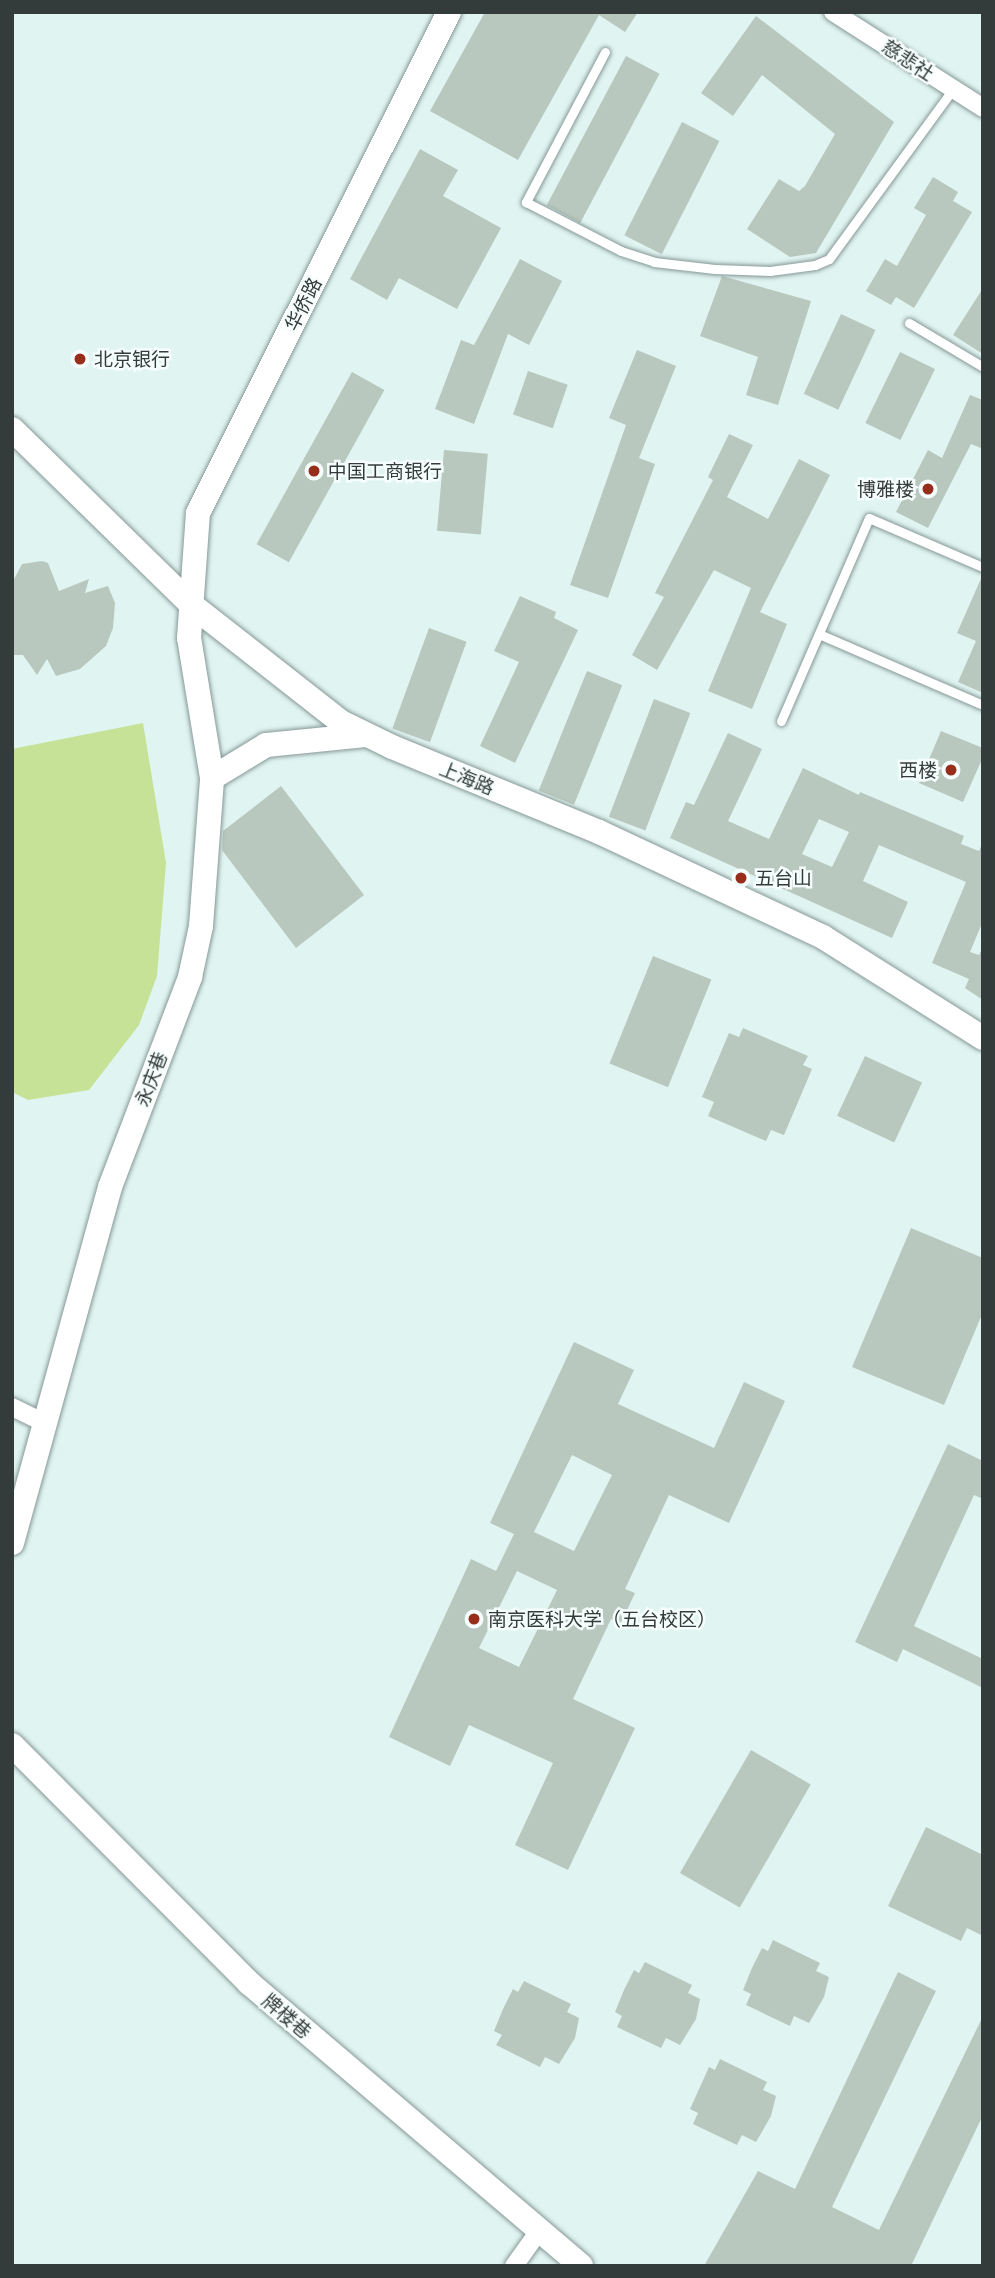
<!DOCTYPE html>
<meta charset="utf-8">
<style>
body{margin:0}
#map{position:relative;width:995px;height:2278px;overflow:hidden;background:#e0f4f1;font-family:Lato,"Noto Sans SC",sans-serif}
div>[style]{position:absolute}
.green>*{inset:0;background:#c6e296}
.building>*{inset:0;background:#b9c8be;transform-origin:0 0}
.roads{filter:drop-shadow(0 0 2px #869896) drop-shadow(0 0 2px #869896)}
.lane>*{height:9px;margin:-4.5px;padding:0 4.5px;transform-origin:4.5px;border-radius:4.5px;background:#fff}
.street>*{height:18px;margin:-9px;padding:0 9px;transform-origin:9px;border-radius:9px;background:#fff}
.secondary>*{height:24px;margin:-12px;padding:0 12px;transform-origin:12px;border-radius:12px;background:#fff}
.dots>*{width:19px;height:19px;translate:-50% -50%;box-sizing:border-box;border:4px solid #f6fefd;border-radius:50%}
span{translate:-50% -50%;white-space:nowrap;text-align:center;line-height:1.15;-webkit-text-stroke:5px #f6fefd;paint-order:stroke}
.street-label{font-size:19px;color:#343c3b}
.poi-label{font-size:19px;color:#343c3b}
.left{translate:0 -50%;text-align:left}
.right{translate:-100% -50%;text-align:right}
.frame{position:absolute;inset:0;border:14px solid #343c3b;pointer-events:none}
</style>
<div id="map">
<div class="green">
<div style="clip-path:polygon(143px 723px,166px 863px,157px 976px,139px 1025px,89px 1090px,28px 1100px,12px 1092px,12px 749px)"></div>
</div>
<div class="building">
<div style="clip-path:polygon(485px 12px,638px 12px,625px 32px,599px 15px,518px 160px,430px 111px)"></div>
<div style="clip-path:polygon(756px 16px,894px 122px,816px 253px,790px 257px,747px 229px,779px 179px,799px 191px,805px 186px,835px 134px,762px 75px,733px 116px,701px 93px)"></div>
<div style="left:626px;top:56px;width:38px;height:169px;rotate:28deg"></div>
<div style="left:682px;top:122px;width:42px;height:127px;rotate:27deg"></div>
<div style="clip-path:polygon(420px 149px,458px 170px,443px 196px,501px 228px,457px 309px,399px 278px,387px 300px,350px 279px)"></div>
<div style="clip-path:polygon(933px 177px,958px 192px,953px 201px,972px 212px,914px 308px,896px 297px,891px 305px,866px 291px,885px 259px,897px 266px,926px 215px,914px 208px)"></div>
<div style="clip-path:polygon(520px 259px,562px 281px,529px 345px,508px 334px,474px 424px,435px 409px,461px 340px,474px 345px)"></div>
<div style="clip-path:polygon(722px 276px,811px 301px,778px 405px,746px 395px,758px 357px,700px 336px)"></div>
<div style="clip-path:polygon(983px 288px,983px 354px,953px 335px)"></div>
<div style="left:841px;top:314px;width:38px;height:88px;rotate:25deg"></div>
<div style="clip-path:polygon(637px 350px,676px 366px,639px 458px,655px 464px,608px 598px,570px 585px,626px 425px,609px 418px)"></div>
<div style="left:900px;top:352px;width:39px;height:79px;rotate:26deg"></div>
<div style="left:528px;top:371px;width:42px;height:46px;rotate:19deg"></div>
<div style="left:352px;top:372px;width:37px;height:197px;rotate:29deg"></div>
<div style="clip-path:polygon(970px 395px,983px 400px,983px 449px,971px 444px,928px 528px,896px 512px,928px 450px,942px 458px)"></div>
<div style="clip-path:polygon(729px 434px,753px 445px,727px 497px,768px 519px,799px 459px,830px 475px,760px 612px,787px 624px,752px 709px,708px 691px,751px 588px,714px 570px,657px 670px,632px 655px,664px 597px,655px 593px,713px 480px,708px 477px)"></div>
<div style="left:444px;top:450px;width:44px;height:81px;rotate:5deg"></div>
<div style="clip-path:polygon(42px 561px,48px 563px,59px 591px,89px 579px,85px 593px,108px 586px,115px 603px,113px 628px,106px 646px,80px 669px,56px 676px,47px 659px,37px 675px,23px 655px,12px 655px,12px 583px,22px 564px)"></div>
<div style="clip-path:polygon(983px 574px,983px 693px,958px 682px,976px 641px,957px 633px)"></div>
<div style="clip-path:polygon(520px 596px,556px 612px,554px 618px,578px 630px,515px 763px,480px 746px,519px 662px,494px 651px)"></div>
<div style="left:429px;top:628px;width:40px;height:107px;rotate:20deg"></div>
<div style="left:587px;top:671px;width:38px;height:129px;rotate:22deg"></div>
<div style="left:654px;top:699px;width:39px;height:126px;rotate:21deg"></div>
<div style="clip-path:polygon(941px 731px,983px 748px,983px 757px,963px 802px,919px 783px)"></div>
<div style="clip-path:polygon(evenodd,728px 733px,762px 749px,728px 821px,769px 839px,803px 768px,859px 795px,860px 792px,964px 836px,961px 844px,979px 851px,983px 842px,983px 921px,970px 952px,979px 955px,983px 947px,983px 1000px,965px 988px,969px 979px,932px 963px,966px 882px,879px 845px,863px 881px,908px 902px,892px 938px,670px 838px,686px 802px,694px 805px,728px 733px,819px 819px,849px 832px,832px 867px,802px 854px,819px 819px)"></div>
<div style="clip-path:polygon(281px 786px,364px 895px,296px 948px,222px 850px,223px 831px)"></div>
<div style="left:653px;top:956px;width:63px;height:116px;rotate:22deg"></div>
<div style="clip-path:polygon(743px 1028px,808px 1056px,803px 1065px,812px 1069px,784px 1135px,771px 1130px,766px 1141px,708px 1116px,714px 1102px,702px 1097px,729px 1033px,739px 1037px)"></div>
<div style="left:865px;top:1056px;width:63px;height:66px;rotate:25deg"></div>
<div style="clip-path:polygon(911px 1228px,983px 1258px,983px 1312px,944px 1405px,852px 1367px)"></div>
<div style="clip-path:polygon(evenodd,574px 1342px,634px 1370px,618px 1404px,714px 1448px,744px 1382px,785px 1401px,729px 1523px,669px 1495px,625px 1589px,635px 1593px,621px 1623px,611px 1619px,573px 1699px,635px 1728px,568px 1870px,515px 1845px,553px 1763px,469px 1725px,450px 1766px,389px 1737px,471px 1559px,496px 1571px,514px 1534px,490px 1523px,574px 1342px,572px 1455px,612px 1475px,574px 1551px,534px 1532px,572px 1455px,574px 1342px,517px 1571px,557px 1590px,519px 1667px,479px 1648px,517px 1571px)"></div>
<div style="clip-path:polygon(948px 1444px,983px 1461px,983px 1499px,974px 1495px,914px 1626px,983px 1659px,983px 1688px,903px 1649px,897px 1662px,855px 1642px)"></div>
<div style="left:751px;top:1750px;width:69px;height:142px;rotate:30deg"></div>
<div style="clip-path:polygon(926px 1827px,983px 1855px,983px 1936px,967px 1928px,961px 1941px,888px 1906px)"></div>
<div style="clip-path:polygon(773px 1940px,820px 1963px,816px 1971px,829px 1977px,824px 1997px,809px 2023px,794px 2016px,790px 2026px,746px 2005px,751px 1994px,743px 1990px,752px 1968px,762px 1948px,768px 1951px)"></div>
<div style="clip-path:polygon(645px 1962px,692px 1985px,688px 1993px,700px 1999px,696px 2019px,680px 2045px,666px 2038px,661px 2048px,617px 2027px,622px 2016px,615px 2012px,624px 1990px,634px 1970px,639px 1973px)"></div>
<div style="clip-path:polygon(898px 1972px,936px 1991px,832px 2207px,879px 2230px,983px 2016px,983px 2115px,911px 2266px,704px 2266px,758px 2171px,795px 2189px)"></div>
<div style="clip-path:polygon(524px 1981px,571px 2004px,567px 2012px,579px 2018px,575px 2038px,559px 2064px,545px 2057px,540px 2067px,496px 2045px,502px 2035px,494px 2031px,503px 2009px,513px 1989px,518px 1992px)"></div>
<div style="clip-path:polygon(720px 2059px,767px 2082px,763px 2090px,776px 2096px,771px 2116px,756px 2142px,742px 2135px,737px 2145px,693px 2124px,698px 2113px,690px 2109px,700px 2087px,709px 2067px,715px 2070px)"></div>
</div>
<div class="roads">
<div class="lane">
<div style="left:605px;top:52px;width:170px;rotate:117.8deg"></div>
<div style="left:526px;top:202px;width:107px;rotate:27.3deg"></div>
<div style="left:621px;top:251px;width:35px;rotate:18deg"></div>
<div style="left:654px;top:262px;width:61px;rotate:6.5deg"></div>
<div style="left:715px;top:269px;width:55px;rotate:2.1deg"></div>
<div style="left:770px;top:271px;width:45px;rotate:-7.6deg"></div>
<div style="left:815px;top:265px;width:15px;rotate:-23deg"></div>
<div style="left:829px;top:259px;width:210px;rotate:-53.9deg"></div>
<div style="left:909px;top:323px;width:86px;rotate:30.7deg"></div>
<div style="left:819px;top:634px;width:179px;rotate:23.4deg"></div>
<div style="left:781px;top:721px;width:221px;rotate:-66.6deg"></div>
<div style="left:869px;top:518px;width:124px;rotate:23.3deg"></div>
</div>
<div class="street">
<div style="left:833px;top:12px;width:178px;rotate:32.6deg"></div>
<div style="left:12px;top:1407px;width:37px;rotate:26deg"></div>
<div style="left:514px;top:2266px;width:43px;rotate:-54.5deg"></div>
</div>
<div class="secondary">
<div style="left:12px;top:429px;width:253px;rotate:44.4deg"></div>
<div style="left:193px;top:606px;width:188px;rotate:38.1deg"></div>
<div style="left:341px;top:722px;width:57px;rotate:26.1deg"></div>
<div style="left:392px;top:747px;width:224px;rotate:22.3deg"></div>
<div style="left:599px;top:832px;width:247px;rotate:25.1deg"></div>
<div style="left:823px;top:937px;width:189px;rotate:32.3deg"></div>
<div style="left:212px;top:778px;width:63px;rotate:-31.4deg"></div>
<div style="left:266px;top:745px;width:100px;rotate:-5.7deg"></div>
<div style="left:12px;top:1543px;width:369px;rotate:-74.6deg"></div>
<div style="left:110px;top:1187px;width:225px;rotate:-69.1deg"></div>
<div style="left:190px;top:977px;width:52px;rotate:-77.8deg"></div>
<div style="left:201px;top:926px;width:148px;rotate:-85.7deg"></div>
<div style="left:212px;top:778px;width:142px;rotate:-99.3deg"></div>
<div style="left:189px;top:638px;width:125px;rotate:-85.9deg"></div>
<div style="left:198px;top:513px;width:560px;rotate:-63.39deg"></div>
<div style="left:12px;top:1745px;width:336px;rotate:45.1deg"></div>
<div style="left:249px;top:1983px;width:436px;rotate:40.4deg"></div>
</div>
</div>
<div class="dots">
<div style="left:80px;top:359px;background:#972e1b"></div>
<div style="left:314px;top:471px;background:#972e1b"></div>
<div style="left:928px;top:489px;background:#972e1b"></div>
<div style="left:951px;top:770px;background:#972e1b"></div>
<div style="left:741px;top:878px;background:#972e1b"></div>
<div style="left:474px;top:1619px;background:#972e1b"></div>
</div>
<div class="street-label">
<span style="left:908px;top:60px;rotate:33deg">慈悲社</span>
<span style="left:303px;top:304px;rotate:-63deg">华侨路</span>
<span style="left:467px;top:778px;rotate:22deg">上海路</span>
<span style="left:151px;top:1079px;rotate:-69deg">永庆巷</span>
<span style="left:287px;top:2016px;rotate:41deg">牌楼巷</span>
</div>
<div class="poi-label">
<span class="left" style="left:94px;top:359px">北京银行</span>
<span class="left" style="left:328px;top:471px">中国工商银行</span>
<span class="right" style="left:914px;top:489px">博雅楼</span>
<span class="right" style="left:937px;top:770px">西楼</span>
<span class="left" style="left:755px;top:878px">五台山</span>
<span class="left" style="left:488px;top:1619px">南京医科大学（五台校区）</span>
</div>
<div class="frame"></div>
</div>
